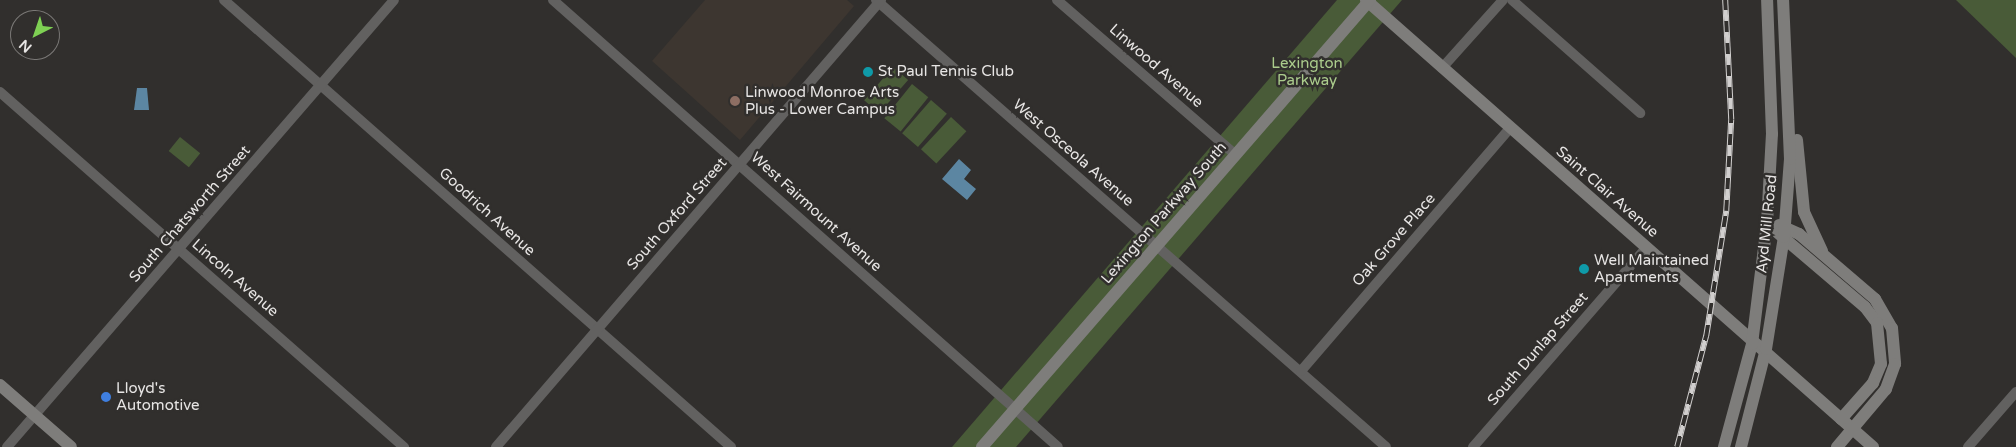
<!DOCTYPE html>
<style>
body{margin:0}
#map{position:relative;width:2016px;height:447px;overflow:hidden;background:#312f2d;font-family:"Varela Round",sans-serif}
div>[style]{position:absolute}
.built>*{inset:0;background:#3d3630}
.green>*{inset:0;background:#495b38;transform-origin:0 0}
.water>*{inset:0;background:#5c86a2}
.street>*{height:10px;margin:-5px;padding:0 5px;transform-origin:5px;border-radius:5px;background:#626160}
.secondary>*{height:12px;margin:-6px;padding:0 6px;transform-origin:6px;border-radius:6px;background:#7e7d7b}
.rail>*{height:5.5px;margin-top:-2.75px;transform-origin:0;background:repeating-linear-gradient(90deg,#312f2d 0 11px,#d1cfce 0 22px);box-sizing:border-box;border-block:1px solid #d1cfce}
.dots>*{width:14px;height:14px;translate:-50% -50%;box-sizing:border-box;border:2px solid #312f2d;border-radius:50%}
span{translate:-50% -50%;white-space:nowrap;text-align:center;line-height:1.15;-webkit-text-stroke:5px #312f2d;paint-order:stroke}
.park-label{font-size:15px;color:#abcc8c}
.street-label{font-size:15px;color:#e7e5e4}
.poi-label{font-size:15px;color:#e7e5e4}
.left{translate:0 -50%;text-align:left}
.north{position:absolute;left:10px;top:10px;width:50px;height:50px;box-sizing:border-box;background:#312f2d;border:1px solid #7a7876;border-radius:50%;rotate:221deg;font-size:14px;font-weight:700;line-height:20px;text-align:center;color:#e7e5e4}
.north::after{content:'';display:block;margin:auto;width:18px;height:22px;background:#7ed053;clip-path:polygon(50% 0,100% 100%,50% 72%,0 100%)}
</style>
<div id="map">
<div class="built">
<div style="clip-path:polygon(705px 0,847px 0,854px 6px,740px 140px,652px 61px)"></div>
</div>
<div class="green">
<div style="clip-path:polygon(1337px 0,1402px 0,1016px 447px,952px 447px)"></div>
<div style="clip-path:polygon(1956px 0,2016px 0,2016px 58px)"></div>
<div style="left:893px;top:67px;width:20px;height:44px;rotate:41deg"></div>
<div style="left:912px;top:84px;width:21px;height:44px;rotate:39deg"></div>
<div style="left:931px;top:100px;width:21px;height:44px;rotate:41deg"></div>
<div style="left:951px;top:117px;width:21px;height:44px;rotate:43deg"></div>
<div style="left:180px;top:137px;width:26px;height:18px;rotate:39deg"></div>
</div>
<div class="water">
<div style="clip-path:polygon(137px 88px,147px 88px,149px 110px,134px 110px)"></div>
<div style="clip-path:polygon(959px 159px,971px 170px,964px 179px,976px 189px,967px 200px,942px 179px)"></div>
</div>
<div class="street">
<div style="left:224px;top:0;width:676px;rotate:41.4deg"></div>
<div style="left:553px;top:0;width:674px;rotate:41.51deg"></div>
<div style="left:876px;top:0;width:678px;rotate:41.23deg"></div>
<div style="left:1057px;top:0;width:237px;rotate:40.9deg"></div>
<div style="left:1512px;top:0;width:171px;rotate:41.4deg"></div>
<div style="left:1442px;top:68px;width:91px;rotate:-48.1deg"></div>
<div style="left:0;top:92px;width:538px;rotate:41.31deg"></div>
<div style="left:1301px;top:371px;width:321px;rotate:-49.3deg"></div>
<div style="left:7px;top:447px;width:591px;rotate:-49.11deg"></div>
<div style="left:496px;top:447px;width:590px;rotate:-49.26deg"></div>
<div style="left:1473px;top:447px;width:264px;rotate:-49deg"></div>
<div style="left:1968px;top:447px;width:73px;rotate:-48.9deg"></div>
</div>
<div class="secondary">
<div style="left:1366px;top:0;width:676px;rotate:41.4deg"></div>
<div style="left:1797px;top:140px;width:72px;rotate:84.4deg"></div>
<div style="left:1804px;top:212px;width:43px;rotate:65.2deg"></div>
<div style="left:1779px;top:225px;width:22px;rotate:24deg"></div>
<div style="left:1799px;top:234px;width:100px;rotate:40.5deg"></div>
<div style="left:1875px;top:299px;width:34px;rotate:60deg"></div>
<div style="left:1892px;top:328px;width:36px;rotate:85deg"></div>
<div style="left:1895px;top:364px;width:27px;rotate:110deg"></div>
<div style="left:1886px;top:389px;width:76px;rotate:130.2deg"></div>
<div style="left:1778px;top:233px;width:114px;rotate:40.4deg"></div>
<div style="left:1865px;top:307px;width:20px;rotate:53deg"></div>
<div style="left:1877px;top:323px;width:41px;rotate:84.4deg"></div>
<div style="left:1881px;top:364px;width:21px;rotate:113deg"></div>
<div style="left:1873px;top:383px;width:48px;rotate:131.6deg"></div>
<div style="left:0;top:385px;width:94px;rotate:41.1deg"></div>
<div style="left:982px;top:447px;width:592px;rotate:-49.04deg"></div>
<div style="left:1724px;top:447px;width:107px;rotate:-74.8deg"></div>
<div style="left:1752px;top:344px;width:122px;rotate:-82.9deg"></div>
<div style="left:1767px;top:223px;width:89px;rotate:-86.8deg"></div>
<div style="left:1772px;top:134px;width:134px;rotate:-92.1deg"></div>
<div style="left:1741px;top:447px;width:101px;rotate:-75.7deg"></div>
<div style="left:1766px;top:349px;width:113px;rotate:-80.9deg"></div>
<div style="left:1784px;top:237px;width:78px;rotate:-85.6deg"></div>
<div style="left:1790px;top:159px;width:159px;rotate:-92.5deg"></div>
</div>
<div class="rail">
<div style="left:1677px;top:447px;width:115px;rotate:-75.4deg"></div>
<div style="left:1706px;top:336px;width:127px;rotate:-80.9deg"></div>
<div style="left:1726px;top:211px;width:91px;rotate:-86.9deg"></div>
<div style="left:1731px;top:120px;width:120px;rotate:-92.9deg"></div>
</div>
<div class="dots">
<div style="left:868px;top:72px;background:#0f9aa8"></div>
<div style="left:735px;top:101px;background:#8d6e63"></div>
<div style="left:1584px;top:269px;background:#0f9aa8"></div>
<div style="left:106px;top:397px;background:#3f7fe0"></div>
</div>
<div class="park-label">
<span style="left:1307px;top:72px">Lexington<br>Parkway</span>
</div>
<div class="street-label">
<span style="left:1156px;top:66px;rotate:41deg">Linwood Avenue</span>
<span style="left:1073px;top:153px;rotate:41deg">West Osceola Avenue</span>
<span style="left:1607px;top:192px;rotate:41deg">Saint Clair Avenue</span>
<span style="left:487px;top:212px;rotate:42deg">Goodrich Avenue</span>
<span style="left:816px;top:212px;rotate:42deg">West Fairmount Avenue</span>
<span style="left:1164px;top:213px;rotate:-49deg">Lexington Parkway South</span>
<span style="left:190px;top:214px;rotate:-49deg">South Chatsworth Street</span>
<span style="left:677px;top:214px;rotate:-49deg">South Oxford Street</span>
<span style="left:1767px;top:224px;rotate:-84deg">Ayd Mill Road</span>
<span style="left:1394px;top:240px;rotate:-49deg">Oak Grove Place</span>
<span style="left:235px;top:278px;rotate:41deg">Lincoln Avenue</span>
<span style="left:1538px;top:349px;rotate:-49deg">South Dunlap Street</span>
</div>
<div class="poi-label">
<span class="left" style="left:878px;top:72px">St Paul Tennis Club</span>
<span class="left" style="left:745px;top:101px">Linwood Monroe Arts<br>Plus - Lower Campus</span>
<span class="left" style="left:1594px;top:269px">Well Maintained<br>Apartments</span>
<span class="left" style="left:116px;top:397px">Lloyd's<br>Automotive</span>
</div>
<div class="north">N</div>
</div>
